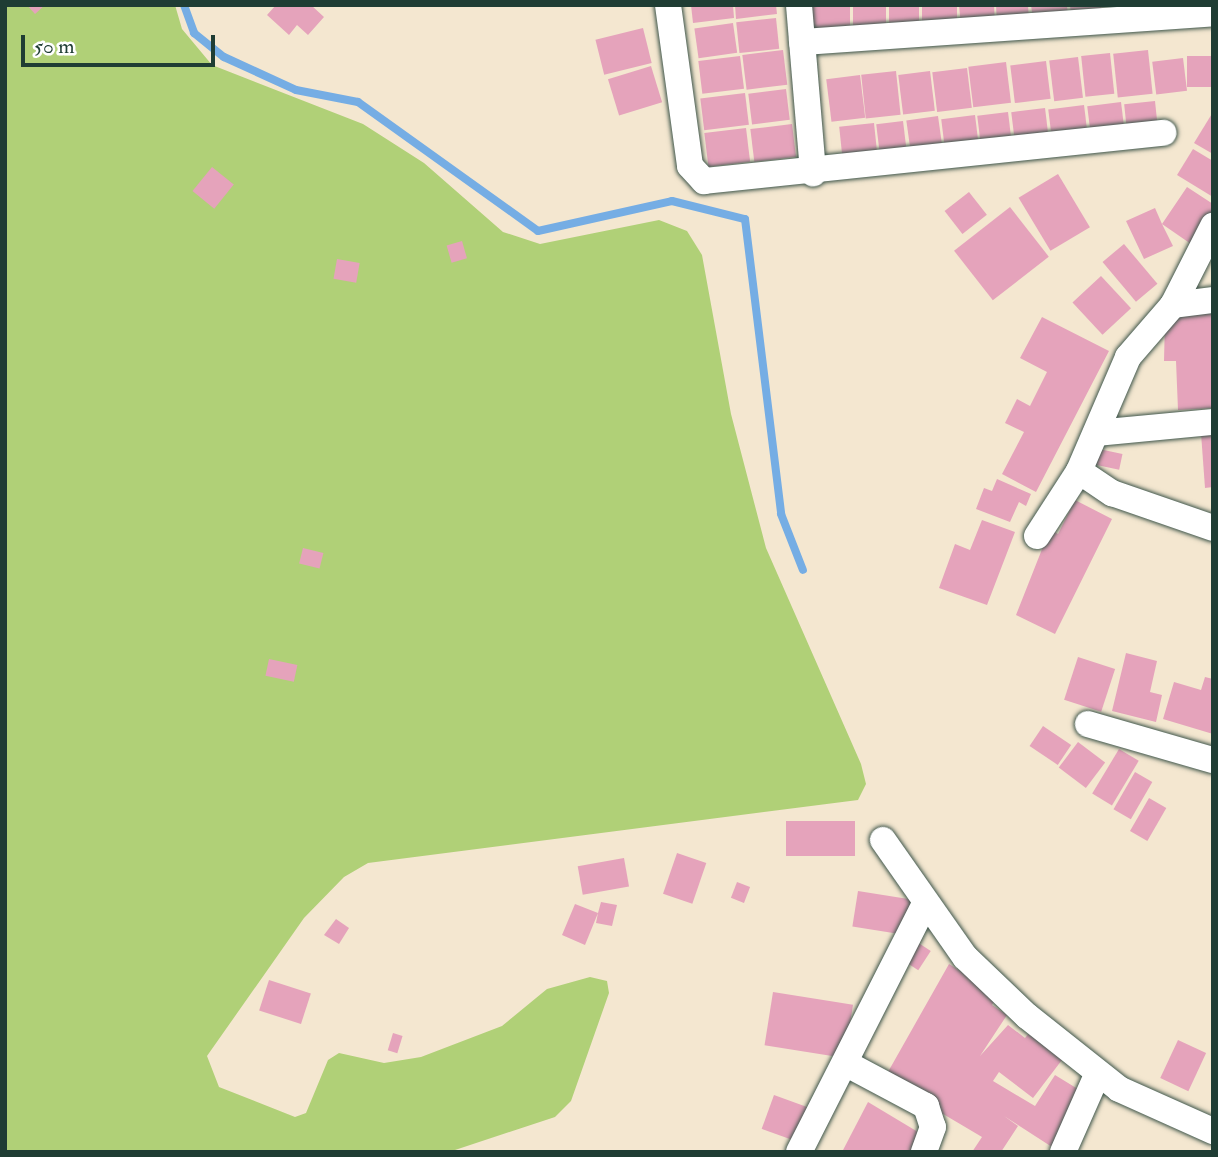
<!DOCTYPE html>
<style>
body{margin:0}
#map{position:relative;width:1218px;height:1157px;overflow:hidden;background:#f4e7d0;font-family:"IM FELL Double Pica",serif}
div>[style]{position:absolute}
.green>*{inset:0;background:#b0d077}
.stream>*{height:8px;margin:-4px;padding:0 4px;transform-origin:4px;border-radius:4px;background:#75ade4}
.building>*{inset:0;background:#e5a3bb;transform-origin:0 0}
.roads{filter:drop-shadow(0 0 2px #3f564b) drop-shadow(0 0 2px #3f564b)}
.minor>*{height:26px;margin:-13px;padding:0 13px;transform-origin:13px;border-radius:13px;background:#fff}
span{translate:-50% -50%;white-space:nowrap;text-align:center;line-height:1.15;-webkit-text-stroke:5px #fff;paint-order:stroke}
.frame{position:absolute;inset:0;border:7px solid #1f3d34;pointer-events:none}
.scale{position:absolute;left:21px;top:35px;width:194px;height:32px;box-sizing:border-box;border:4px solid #1f3d34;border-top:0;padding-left:9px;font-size:21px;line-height:24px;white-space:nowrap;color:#1f3d34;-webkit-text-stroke:5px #fff;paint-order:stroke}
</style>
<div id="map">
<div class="green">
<div style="clip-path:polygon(5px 5px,175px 5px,182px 29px,212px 65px,363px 124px,424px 163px,503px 232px,540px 244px,659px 220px,687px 231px,702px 255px,731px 414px,766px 548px,861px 764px,866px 784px,858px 800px,368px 863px,344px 877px,304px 918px,207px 1056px,219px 1087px,295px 1117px,306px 1113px,328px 1060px,339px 1053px,384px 1063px,421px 1057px,502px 1026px,547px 989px,590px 977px,607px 981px,609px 993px,571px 1101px,555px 1117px,449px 1152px,5px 1152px)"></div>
</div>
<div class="stream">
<div style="left:184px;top:5px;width:30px;rotate:70deg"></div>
<div style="left:194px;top:33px;width:38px;rotate:39deg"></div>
<div style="left:224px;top:57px;width:79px;rotate:24.6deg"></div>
<div style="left:296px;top:90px;width:63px;rotate:11deg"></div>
<div style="left:358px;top:102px;width:221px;rotate:35.6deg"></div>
<div style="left:538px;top:231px;width:137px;rotate:-12.6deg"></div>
<div style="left:672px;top:201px;width:75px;rotate:13.9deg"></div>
<div style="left:745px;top:219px;width:297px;rotate:83deg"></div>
<div style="left:781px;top:514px;width:60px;rotate:68.6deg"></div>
</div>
<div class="building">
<div style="clip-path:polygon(27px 5px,45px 5px,35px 14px)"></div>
<div style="clip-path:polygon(276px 5px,311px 5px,324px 17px,308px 35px,297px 25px,289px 35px,267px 15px)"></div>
<div style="clip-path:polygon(691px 5px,733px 5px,734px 18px,693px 23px)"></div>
<div style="clip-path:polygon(735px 5px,776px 5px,777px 14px,736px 19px)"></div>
<div style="left:809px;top:5px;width:41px;height:31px"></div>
<div style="left:853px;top:5px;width:33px;height:27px"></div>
<div style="left:889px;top:5px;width:30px;height:25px"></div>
<div style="left:922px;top:5px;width:35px;height:23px"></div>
<div style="clip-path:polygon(959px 5px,994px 5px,995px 23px,961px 26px)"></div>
<div style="clip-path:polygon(996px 5px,1028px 5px,1029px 20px,997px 23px)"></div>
<div style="clip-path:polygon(1031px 5px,1067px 5px,1068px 18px,1033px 20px)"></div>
<div style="clip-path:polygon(1070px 5px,1101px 5px,1102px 15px,1071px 18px)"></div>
<div style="left:776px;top:18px;width:31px;height:40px;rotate:84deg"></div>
<div style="left:733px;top:23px;width:30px;height:39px;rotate:82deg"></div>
<div style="left:643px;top:28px;width:36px;height:49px;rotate:76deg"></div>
<div style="left:783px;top:50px;width:35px;height:41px;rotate:83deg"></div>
<div style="left:1148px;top:50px;width:44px;height:35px;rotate:84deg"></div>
<div style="left:1110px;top:53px;width:41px;height:29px;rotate:84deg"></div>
<div style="left:740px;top:56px;width:33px;height:42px;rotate:83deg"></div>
<div style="left:1213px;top:56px;width:31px;height:26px;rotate:90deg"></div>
<div style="left:1078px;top:57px;width:41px;height:29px;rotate:83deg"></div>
<div style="left:1183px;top:58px;width:33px;height:31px;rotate:83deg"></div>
<div style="left:1046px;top:61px;width:38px;height:36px;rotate:83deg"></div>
<div style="left:1006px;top:62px;width:41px;height:38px;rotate:83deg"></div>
<div style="left:651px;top:66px;width:38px;height:45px;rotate:73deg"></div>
<div style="left:967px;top:68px;width:40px;height:35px;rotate:83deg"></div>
<div style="left:896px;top:71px;width:44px;height:35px;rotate:84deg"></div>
<div style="left:930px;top:71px;width:40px;height:32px;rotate:83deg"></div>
<div style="left:860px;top:75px;width:43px;height:34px;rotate:83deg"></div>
<div style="left:786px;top:89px;width:31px;height:38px;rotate:83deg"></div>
<div style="left:745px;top:93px;width:32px;height:45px;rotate:83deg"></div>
<div style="left:1155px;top:101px;width:30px;height:31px;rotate:84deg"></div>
<div style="left:1121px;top:102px;width:32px;height:34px;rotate:83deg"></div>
<div style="left:1084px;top:105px;width:33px;height:36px;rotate:83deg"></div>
<div style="left:1045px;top:108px;width:34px;height:34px;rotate:83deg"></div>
<div style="left:1008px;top:112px;width:33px;height:31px;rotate:83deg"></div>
<div style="clip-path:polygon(1213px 112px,1213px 154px,1194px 143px)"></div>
<div style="left:975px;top:115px;width:34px;height:34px;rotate:83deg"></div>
<div style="left:938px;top:116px;width:36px;height:32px;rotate:82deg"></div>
<div style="left:903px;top:121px;width:35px;height:27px;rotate:83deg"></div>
<div style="left:874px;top:123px;width:37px;height:35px;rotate:84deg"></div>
<div style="left:792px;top:124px;width:33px;height:42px;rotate:83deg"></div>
<div style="left:746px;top:128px;width:34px;height:42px;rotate:83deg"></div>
<div style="clip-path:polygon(1193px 149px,1213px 161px,1213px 197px,1177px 175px)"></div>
<div style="left:212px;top:167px;width:28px;height:31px;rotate:39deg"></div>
<div style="left:1058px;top:174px;width:62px;height:46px;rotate:59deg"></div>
<div style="clip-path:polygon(1187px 187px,1213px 204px,1213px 212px,1191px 244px,1162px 224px,1173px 246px,1144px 259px,1126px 221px,1155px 208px,1162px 224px)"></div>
<div style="left:969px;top:192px;width:29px;height:31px;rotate:52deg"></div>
<div style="left:1010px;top:207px;width:63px;height:71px;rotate:52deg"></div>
<div style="left:462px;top:241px;width:18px;height:16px;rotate:74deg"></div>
<div style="left:1124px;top:244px;width:52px;height:28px;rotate:50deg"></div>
<div style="left:337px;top:259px;width:23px;height:20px;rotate:10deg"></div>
<div style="left:1101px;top:276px;width:44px;height:39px;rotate:47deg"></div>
<div style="clip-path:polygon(1213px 312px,1213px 408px,1178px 410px,1176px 361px,1164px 361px,1165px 319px)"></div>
<div style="clip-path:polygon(1042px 317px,1109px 351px,1036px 492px,1002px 474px,1024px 432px,1005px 423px,1017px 399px,1030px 406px,1047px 372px,1020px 358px)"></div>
<div style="clip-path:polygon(1213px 432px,1213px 487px,1205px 488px,1201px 433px)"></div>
<div style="left:1099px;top:449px;width:24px;height:16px;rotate:12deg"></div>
<div style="clip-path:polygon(997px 479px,1031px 494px,1026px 506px,1019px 502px,1010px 522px,976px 509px,984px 488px,992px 491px)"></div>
<div style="clip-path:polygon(1075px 500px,1112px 519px,1055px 634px,1016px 615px,1050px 529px,1058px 534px)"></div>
<div style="clip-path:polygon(982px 520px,1015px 532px,987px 605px,939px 588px,955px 544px,970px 550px)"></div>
<div style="left:303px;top:548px;width:21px;height:16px;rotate:14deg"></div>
<div style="clip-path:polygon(1126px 653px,1157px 661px,1150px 692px,1162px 695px,1156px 722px,1112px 711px)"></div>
<div style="left:1078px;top:657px;width:39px;height:45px;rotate:18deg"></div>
<div style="left:269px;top:659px;width:29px;height:17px;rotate:12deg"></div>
<div style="clip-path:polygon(1205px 677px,1213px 679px,1213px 734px,1163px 719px,1174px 682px,1201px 690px)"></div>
<div style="left:1043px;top:726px;width:34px;height:24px;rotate:34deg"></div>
<div style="left:1078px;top:742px;width:34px;height:32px;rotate:37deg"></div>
<div style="left:1119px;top:749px;width:23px;height:52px;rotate:31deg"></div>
<div style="left:1135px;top:772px;width:20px;height:43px;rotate:30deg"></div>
<div style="left:1149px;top:798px;width:20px;height:38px;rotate:30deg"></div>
<div style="left:786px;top:821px;width:69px;height:35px"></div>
<div style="left:677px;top:853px;width:31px;height:43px;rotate:19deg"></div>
<div style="left:624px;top:858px;width:29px;height:47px;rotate:80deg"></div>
<div style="left:737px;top:882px;width:14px;height:17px;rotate:21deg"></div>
<div style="left:858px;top:891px;width:54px;height:36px;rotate:9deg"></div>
<div style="clip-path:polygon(601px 902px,617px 905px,612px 926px,596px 923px,598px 913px,585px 945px,562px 935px,575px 904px,598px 913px)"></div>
<div style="clip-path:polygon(336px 919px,349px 928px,339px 944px,324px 935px)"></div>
<div style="left:914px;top:940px;width:20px;height:23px;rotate:33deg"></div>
<div style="clip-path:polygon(949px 964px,998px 995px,992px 1005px,1007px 1015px,980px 1056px,1008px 1025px,1025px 1038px,1034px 1027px,1068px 1052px,1033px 1098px,999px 1072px,993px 1081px,1035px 1106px,1055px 1075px,1086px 1094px,1052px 1147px,1004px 1116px,1018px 1126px,1001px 1152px,972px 1152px,982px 1137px,884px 1079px)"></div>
<div style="left:269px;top:980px;width:44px;height:32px;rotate:18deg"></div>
<div style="left:773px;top:992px;width:81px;height:54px;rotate:9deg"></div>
<div style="left:393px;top:1033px;width:10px;height:18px;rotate:17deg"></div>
<div style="left:1178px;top:1040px;width:31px;height:42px;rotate:25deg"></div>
<div style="left:774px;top:1095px;width:41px;height:36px;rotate:20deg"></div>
<div style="clip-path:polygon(868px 1102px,928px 1138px,922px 1152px,842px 1152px)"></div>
</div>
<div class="roads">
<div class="minor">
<div style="left:668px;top:5px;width:162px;rotate:82.2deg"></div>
<div style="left:690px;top:166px;width:21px;rotate:47deg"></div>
<div style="left:704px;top:181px;width:462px;rotate:-6deg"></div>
<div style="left:799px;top:5px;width:169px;rotate:85.2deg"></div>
<div style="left:802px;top:42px;width:411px;rotate:-4deg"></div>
<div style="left:1173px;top:305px;width:40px;rotate:-7.1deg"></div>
<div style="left:1096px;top:433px;width:118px;rotate:-5.4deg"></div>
<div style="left:1079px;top:471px;width:40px;rotate:34deg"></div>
<div style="left:1112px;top:493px;width:107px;rotate:19.1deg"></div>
<div style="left:1037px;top:536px;width:77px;rotate:-57.1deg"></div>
<div style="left:1079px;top:471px;width:124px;rotate:-66.7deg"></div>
<div style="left:1128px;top:357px;width:69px;rotate:-49.1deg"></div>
<div style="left:1173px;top:305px;width:89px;rotate:-63.1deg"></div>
<div style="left:1088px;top:724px;width:130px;rotate:16.1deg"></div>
<div style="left:883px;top:840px;width:143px;rotate:55deg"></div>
<div style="left:965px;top:957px;width:86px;rotate:43.6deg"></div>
<div style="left:1027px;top:1016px;width:117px;rotate:38.4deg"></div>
<div style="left:1119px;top:1089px;width:103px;rotate:24.1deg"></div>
<div style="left:845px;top:1063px;width:92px;rotate:28deg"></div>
<div style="left:926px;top:1106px;width:22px;rotate:72deg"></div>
<div style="left:933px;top:1127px;width:27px;rotate:110deg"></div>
<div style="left:799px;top:1152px;width:278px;rotate:-63.1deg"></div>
<div style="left:1063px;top:1152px;width:84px;rotate:-66.2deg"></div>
</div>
</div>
<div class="frame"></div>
<div class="scale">50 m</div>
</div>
